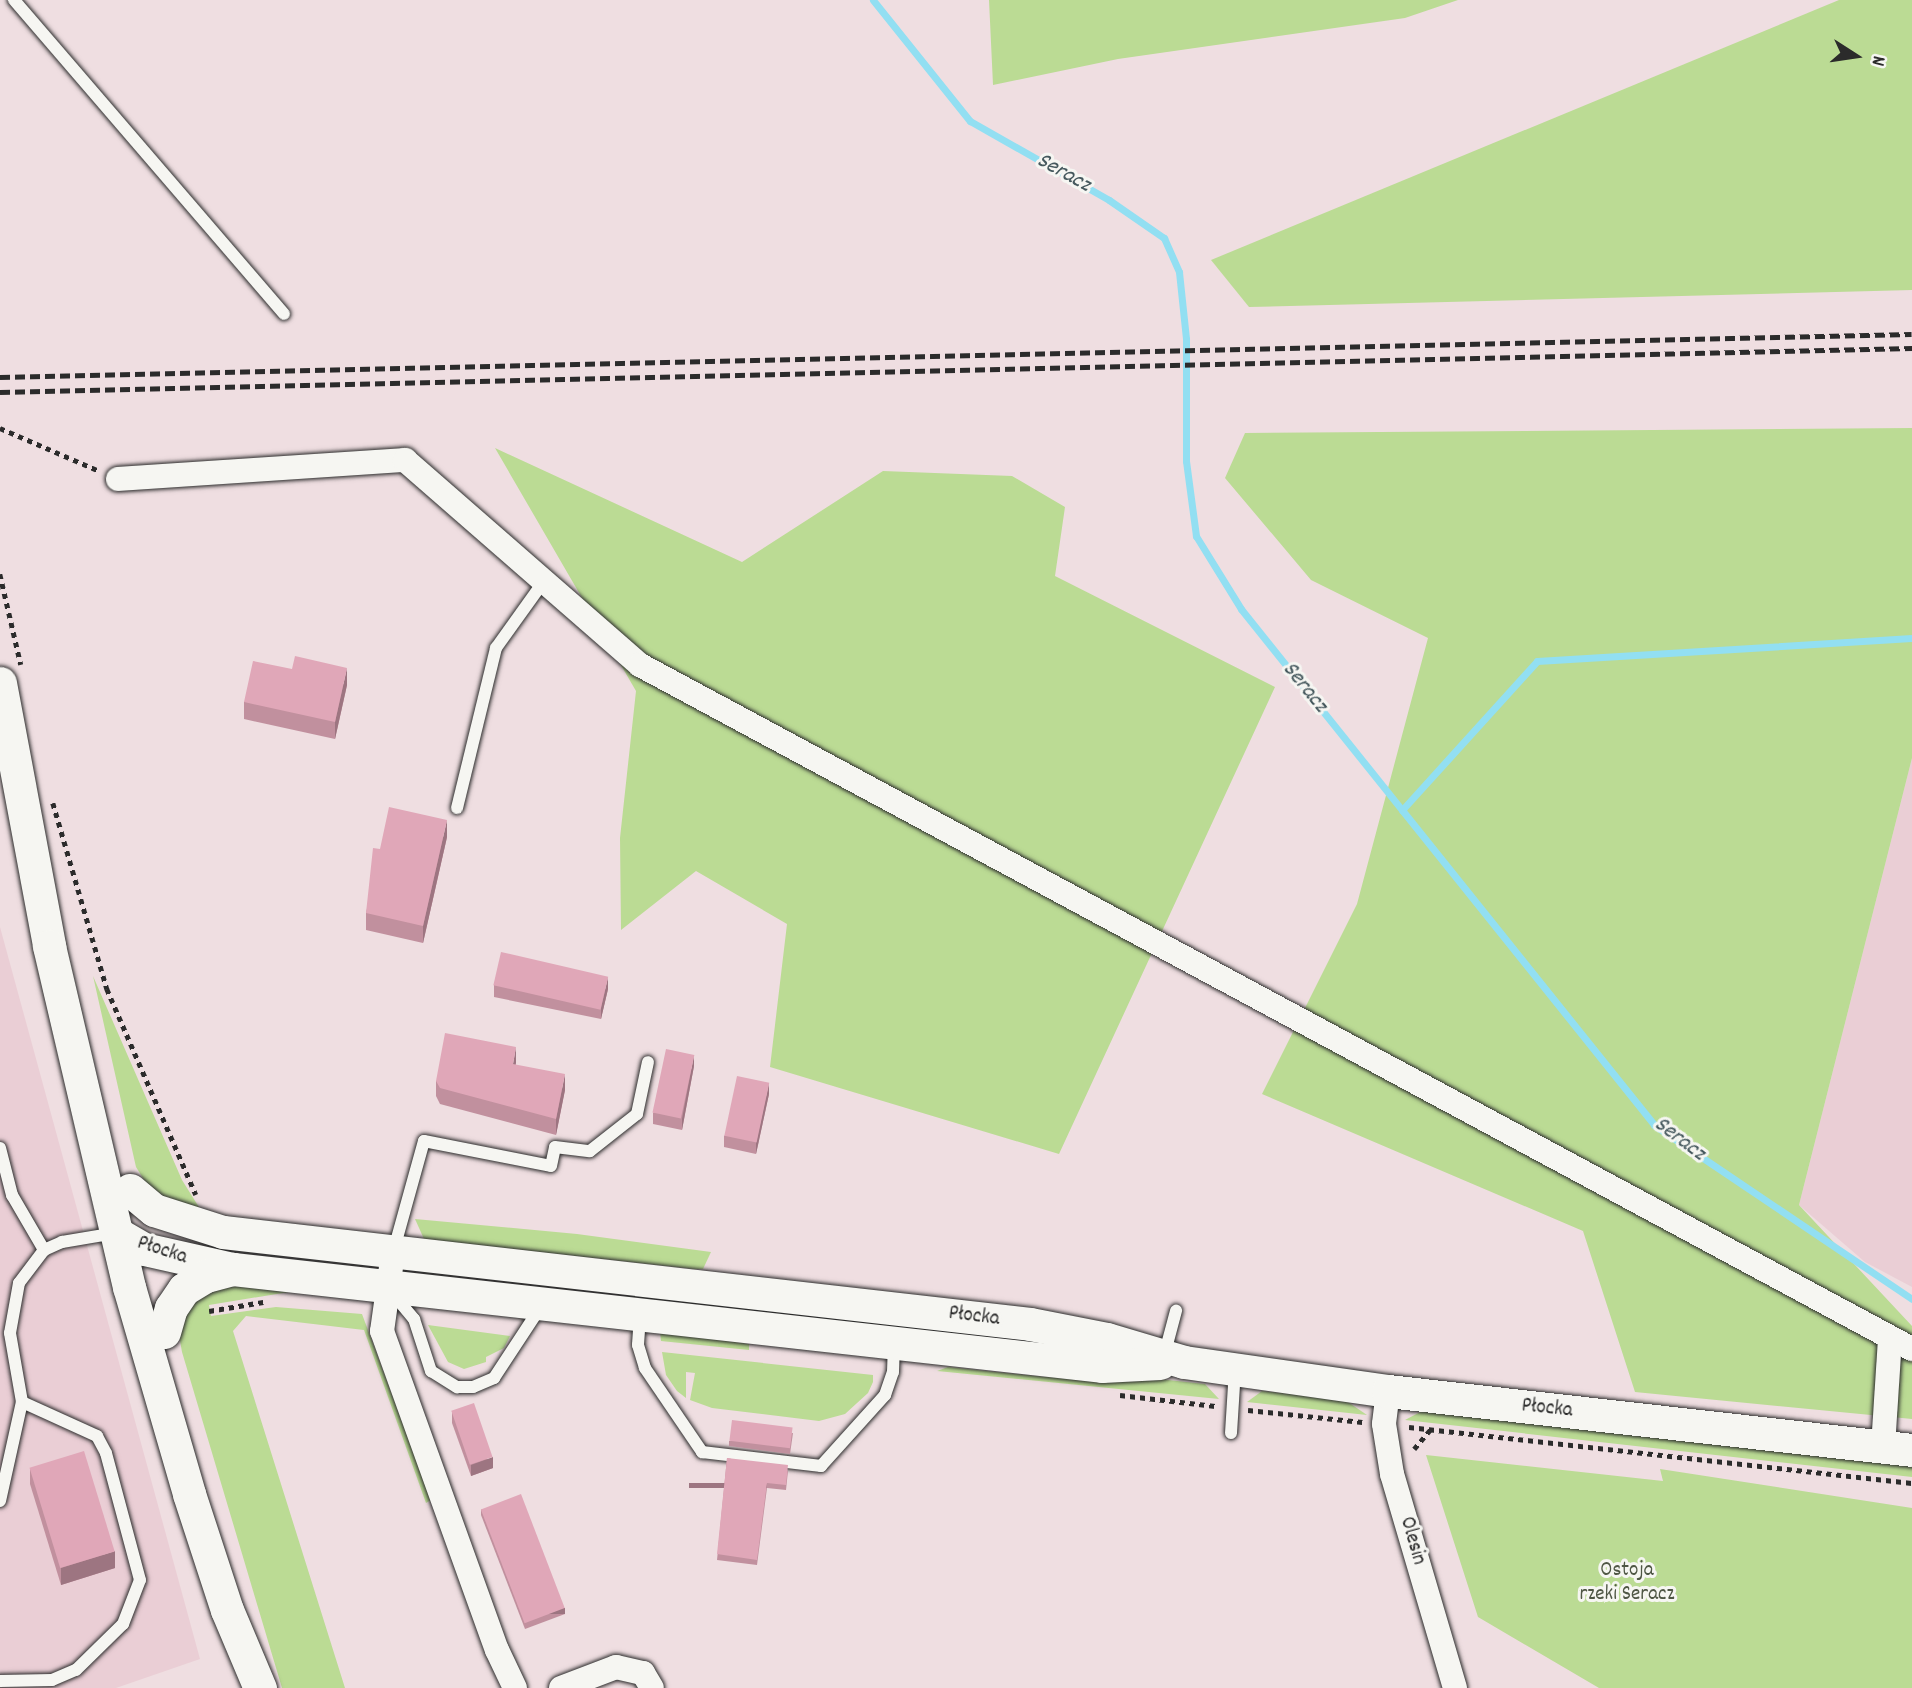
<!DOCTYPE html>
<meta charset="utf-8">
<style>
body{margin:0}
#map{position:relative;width:1912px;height:1688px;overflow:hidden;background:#efdee1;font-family:Dekko,sans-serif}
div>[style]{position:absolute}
.built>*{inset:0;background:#eaced5}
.green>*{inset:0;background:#bbdb94}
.stream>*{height:7px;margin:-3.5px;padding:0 3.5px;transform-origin:3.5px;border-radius:3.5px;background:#92dff2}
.path>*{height:4.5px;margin-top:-2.25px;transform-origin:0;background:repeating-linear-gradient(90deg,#2b2b2b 0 5px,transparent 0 10px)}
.roads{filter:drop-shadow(0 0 2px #2b2b2b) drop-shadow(0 0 2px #2b2b2b)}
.lane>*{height:12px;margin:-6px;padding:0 6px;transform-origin:6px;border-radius:6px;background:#f6f6f2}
.street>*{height:24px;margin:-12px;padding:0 12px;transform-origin:12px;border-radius:12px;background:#f6f6f2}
.secondary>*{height:33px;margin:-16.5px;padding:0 16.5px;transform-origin:16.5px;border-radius:16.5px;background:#f6f6f2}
.rail>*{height:5px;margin-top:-2.5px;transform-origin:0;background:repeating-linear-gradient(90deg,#2b2b2b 0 10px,transparent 0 15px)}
.wall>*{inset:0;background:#c1909e}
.shaded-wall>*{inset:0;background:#9d7581;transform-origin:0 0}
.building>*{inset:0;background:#e0a7b8;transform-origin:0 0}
span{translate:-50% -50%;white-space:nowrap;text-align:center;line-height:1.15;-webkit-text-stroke:6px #f6f6f2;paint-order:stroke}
.street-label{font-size:21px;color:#2b2b2b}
.park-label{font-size:21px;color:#4f5745}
.water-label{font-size:23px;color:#45585d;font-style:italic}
.north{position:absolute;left:1821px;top:21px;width:70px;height:70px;-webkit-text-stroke:5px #f6f6f2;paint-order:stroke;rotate:102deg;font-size:19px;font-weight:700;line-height:28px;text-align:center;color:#2b2b2b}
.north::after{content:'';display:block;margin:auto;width:24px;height:32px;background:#2b2b2b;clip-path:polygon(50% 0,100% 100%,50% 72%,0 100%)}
</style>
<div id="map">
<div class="built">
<div style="clip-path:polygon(1912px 758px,1912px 1287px,1865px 1262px,1799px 1205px)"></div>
<div style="clip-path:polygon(0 927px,200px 1659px,116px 1688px,0 1688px)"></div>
</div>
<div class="green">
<div style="clip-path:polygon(989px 0,1458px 0,1405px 18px,1118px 59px,993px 85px)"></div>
<div style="clip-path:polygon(1839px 0,1912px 0,1912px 290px,1249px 307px,1211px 260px)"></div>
<div style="clip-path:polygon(1912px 428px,1912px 758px,1799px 1205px,1912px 1326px,1912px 1419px,1635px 1392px,1583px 1231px,1262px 1094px,1357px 904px,1428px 638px,1311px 580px,1225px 478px,1245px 433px)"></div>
<div style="clip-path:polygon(495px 448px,742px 562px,883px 471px,1012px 476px,1065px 507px,1055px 576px,1275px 687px,1059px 1154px,770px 1067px,787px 924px,696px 871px,621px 930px,620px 838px,636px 691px)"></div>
<div style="clip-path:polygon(93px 976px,182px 1180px,202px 1212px,194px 1215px,149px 1188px,136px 1167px)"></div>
<div style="clip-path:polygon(415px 1219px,577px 1234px,711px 1252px,703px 1269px,694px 1269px,446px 1242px,424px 1239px)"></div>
<div style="clip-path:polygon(251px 1283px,295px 1291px,209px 1305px,211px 1316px,276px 1307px,362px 1314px,431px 1500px,426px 1503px,364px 1330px,246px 1316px,233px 1331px,345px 1688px,282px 1688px,182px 1352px,179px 1335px,190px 1303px,201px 1293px)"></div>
<div style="clip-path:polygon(428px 1325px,510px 1336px,504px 1348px,486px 1357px,486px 1362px,464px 1369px,448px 1362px)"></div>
<div style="clip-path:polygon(660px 1331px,749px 1344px,749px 1350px,661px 1341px)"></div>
<div style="clip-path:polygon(662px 1352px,873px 1375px,873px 1382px,868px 1393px,845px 1414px,819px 1421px,712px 1408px,690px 1400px,695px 1373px,686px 1372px,686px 1398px,677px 1391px,666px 1375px)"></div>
<div style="clip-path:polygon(948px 1367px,1046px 1377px,1103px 1373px,1205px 1384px,1219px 1399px,937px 1371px)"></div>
<div style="clip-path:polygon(1262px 1391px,1345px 1400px,1367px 1415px,1247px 1402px)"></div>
<div style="clip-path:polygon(1422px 1411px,1912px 1464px,1912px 1477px,1405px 1420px)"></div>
<div style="clip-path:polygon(1426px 1455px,1663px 1481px,1660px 1469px,1912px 1508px,1912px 1688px,1599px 1688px,1478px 1617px)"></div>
</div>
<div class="stream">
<div style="left:873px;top:0;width:155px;rotate:51.3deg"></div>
<div style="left:970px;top:121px;width:160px;rotate:29.6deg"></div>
<div style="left:1109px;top:200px;width:67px;rotate:34.6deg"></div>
<div style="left:1164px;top:238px;width:37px;rotate:66deg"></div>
<div style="left:1179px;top:272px;width:67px;rotate:84deg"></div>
<div style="left:1186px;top:339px;width:122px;rotate:90deg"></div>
<div style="left:1186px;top:461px;width:76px;rotate:82.4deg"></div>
<div style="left:1196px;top:536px;width:86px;rotate:58.3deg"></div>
<div style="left:1241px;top:609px;width:258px;rotate:51.3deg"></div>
<div style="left:1402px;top:810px;width:403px;rotate:51.3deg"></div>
<div style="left:1654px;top:1125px;width:311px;rotate:34deg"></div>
<div style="left:1402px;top:810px;width:201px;rotate:-47.8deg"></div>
<div style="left:1537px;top:661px;width:376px;rotate:-3.5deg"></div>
</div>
<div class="path">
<div style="left:0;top:428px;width:106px;rotate:23.4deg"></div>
<div style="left:0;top:574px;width:93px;rotate:77deg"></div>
<div style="left:53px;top:803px;width:194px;rotate:73.8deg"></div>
<div style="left:107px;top:989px;width:224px;rotate:66.6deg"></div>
<div style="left:209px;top:1311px;width:55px;rotate:-9.5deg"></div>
<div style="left:1120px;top:1395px;width:96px;rotate:6.6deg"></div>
<div style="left:1248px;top:1410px;width:115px;rotate:6deg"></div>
<div style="left:1409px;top:1427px;width:506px;rotate:6.35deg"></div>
<div style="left:1414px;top:1449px;width:25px;rotate:-50deg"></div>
</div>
<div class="roads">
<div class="lane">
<div style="left:14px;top:0;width:414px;rotate:49.3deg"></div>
<div style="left:457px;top:808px;width:165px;rotate:-76.3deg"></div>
<div style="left:496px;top:648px;width:82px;rotate:-54.4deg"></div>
<div style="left:0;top:1148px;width:49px;rotate:75.7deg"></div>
<div style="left:12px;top:1195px;width:64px;rotate:59.8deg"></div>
<div style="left:394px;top:1249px;width:112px;rotate:-74.5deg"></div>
<div style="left:424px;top:1141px;width:129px;rotate:11.1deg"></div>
<div style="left:551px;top:1166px;width:19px;rotate:-78deg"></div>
<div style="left:555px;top:1147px;width:35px;rotate:7deg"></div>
<div style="left:590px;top:1151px;width:60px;rotate:-38.2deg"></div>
<div style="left:637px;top:1114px;width:53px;rotate:-78.1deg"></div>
<div style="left:393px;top:1294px;width:33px;rotate:50deg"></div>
<div style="left:414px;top:1319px;width:55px;rotate:71.9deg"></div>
<div style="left:431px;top:1371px;width:31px;rotate:32deg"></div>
<div style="left:457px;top:1387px;width:16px"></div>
<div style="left:473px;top:1387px;width:23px;rotate:-23deg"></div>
<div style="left:494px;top:1378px;width:87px;rotate:-56.7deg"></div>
<div style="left:640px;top:1316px;width:29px;rotate:94deg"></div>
<div style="left:638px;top:1345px;width:24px;rotate:73deg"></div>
<div style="left:645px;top:1368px;width:102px;rotate:55.8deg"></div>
<div style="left:702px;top:1452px;width:120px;rotate:6.7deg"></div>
<div style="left:821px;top:1466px;width:96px;rotate:-48deg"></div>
<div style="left:885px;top:1395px;width:24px;rotate:-71deg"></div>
<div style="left:893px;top:1372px;width:27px;rotate:-88deg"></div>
<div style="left:1164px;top:1356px;width:47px;rotate:-75.1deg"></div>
<div style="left:1231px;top:1433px;width:63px;rotate:-86.4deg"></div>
<div style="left:0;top:1501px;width:101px;rotate:-77.5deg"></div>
<div style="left:22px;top:1402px;width:70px;rotate:-99.9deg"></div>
<div style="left:10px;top:1333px;width:51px;rotate:-79.8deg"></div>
<div style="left:19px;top:1283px;width:41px;rotate:-52.9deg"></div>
<div style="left:44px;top:1250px;width:20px;rotate:-24deg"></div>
<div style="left:62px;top:1242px;width:55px;rotate:-9.5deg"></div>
<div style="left:0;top:1681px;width:52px;rotate:-1.1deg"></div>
<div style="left:52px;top:1680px;width:26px;rotate:-23deg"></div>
<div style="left:76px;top:1670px;width:66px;rotate:-44.4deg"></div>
<div style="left:123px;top:1624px;width:47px;rotate:-68.9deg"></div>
<div style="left:140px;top:1580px;width:131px;rotate:-105deg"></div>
<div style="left:106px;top:1453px;width:19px;rotate:-118deg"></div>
<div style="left:97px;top:1436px;width:82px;rotate:-155.6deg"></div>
</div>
<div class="street">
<div style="left:118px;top:479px;width:288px;rotate:-3.8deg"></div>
<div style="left:405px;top:460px;width:312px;rotate:41.1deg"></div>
<div style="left:640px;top:665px;width:1444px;rotate:28.27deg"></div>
<div style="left:393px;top:1253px;width:79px;rotate:98deg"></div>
<div style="left:382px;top:1331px;width:339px;rotate:70.2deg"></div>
<div style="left:497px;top:1650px;width:42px;rotate:64.7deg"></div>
<div style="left:1388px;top:1391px;width:33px;rotate:97deg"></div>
<div style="left:1384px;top:1424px;width:51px;rotate:80.9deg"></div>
<div style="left:1392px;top:1474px;width:223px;rotate:73.6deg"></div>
<div style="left:1883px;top:1447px;width:109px;rotate:-86.3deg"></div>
<div style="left:561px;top:1688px;width:59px;rotate:-20.9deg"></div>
<div style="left:616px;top:1667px;width:28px;rotate:13deg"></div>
<div style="left:643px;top:1673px;width:17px;rotate:59deg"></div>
</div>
<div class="secondary">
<div style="left:0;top:683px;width:268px;rotate:79.4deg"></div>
<div style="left:49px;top:946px;width:350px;rotate:76.8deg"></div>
<div style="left:129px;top:1287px;width:216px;rotate:73.8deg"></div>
<div style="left:189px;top:1494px;width:122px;rotate:71.9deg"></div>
<div style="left:227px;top:1610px;width:85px;rotate:67.1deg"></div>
<div style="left:130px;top:1190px;width:31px;rotate:40deg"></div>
<div style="left:154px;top:1210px;width:72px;rotate:17.7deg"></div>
<div style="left:223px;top:1232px;width:812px;rotate:6.5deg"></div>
<div style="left:1030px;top:1324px;width:78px;rotate:11deg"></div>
<div style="left:1107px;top:1339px;width:80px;rotate:16.6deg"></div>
<div style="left:1184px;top:1362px;width:206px;rotate:8.1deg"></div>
<div style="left:1388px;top:1391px;width:527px;rotate:6.42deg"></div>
<div style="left:116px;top:1233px;width:32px;rotate:30deg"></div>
<div style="left:144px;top:1249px;width:91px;rotate:12.7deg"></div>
<div style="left:233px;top:1269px;width:874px;rotate:6.37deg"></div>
<div style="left:1102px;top:1366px;width:58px;rotate:-3deg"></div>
<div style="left:164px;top:1332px;width:25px;rotate:-74deg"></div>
<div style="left:171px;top:1308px;width:23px;rotate:-56deg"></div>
<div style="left:184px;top:1289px;width:26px;rotate:-31deg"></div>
<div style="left:206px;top:1276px;width:28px;rotate:-15deg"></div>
</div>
</div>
<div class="rail">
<div style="left:0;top:377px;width:1912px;rotate:-1.29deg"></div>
<div style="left:0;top:392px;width:1913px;rotate:-1.32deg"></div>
</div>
<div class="wall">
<div style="clip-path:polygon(292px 669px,347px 685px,335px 739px,244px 719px,244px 702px)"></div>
<div style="clip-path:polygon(447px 837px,423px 943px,366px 930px,366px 913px,380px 849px)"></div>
<div style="clip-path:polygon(494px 985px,608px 989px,601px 1019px,494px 997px)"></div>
<div style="clip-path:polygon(516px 1065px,565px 1090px,556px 1135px,440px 1104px,436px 1096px,436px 1081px)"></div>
<div style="clip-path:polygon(694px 1066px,682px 1130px,653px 1124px,653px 1113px)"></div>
<div style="clip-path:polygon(769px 1094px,756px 1154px,724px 1147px,724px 1136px)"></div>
<div style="clip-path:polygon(452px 1412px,493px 1468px,471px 1476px,452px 1423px)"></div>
<div style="clip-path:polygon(793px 1433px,790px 1454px,729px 1446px,729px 1441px)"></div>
<div style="clip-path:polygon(727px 1458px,788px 1471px,786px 1490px,767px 1488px,757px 1565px,717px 1560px)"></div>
<div style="clip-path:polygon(30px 1468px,115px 1568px,61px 1585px,30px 1484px)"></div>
<div style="clip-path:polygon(481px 1509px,565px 1614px,525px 1629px,481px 1515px)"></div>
</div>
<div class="shaded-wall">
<div style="clip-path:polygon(347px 668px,347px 685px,335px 739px,335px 722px)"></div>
<div style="clip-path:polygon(447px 820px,447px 837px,423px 943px,423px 926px)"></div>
<div style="clip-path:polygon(608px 977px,608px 989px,601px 1019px,601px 1008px)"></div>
<div style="clip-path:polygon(516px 1047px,516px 1063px,513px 1080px,513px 1064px)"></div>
<div style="clip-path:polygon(694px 1055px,694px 1066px,682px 1130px,682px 1119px)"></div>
<div style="clip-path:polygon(565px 1074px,565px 1090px,556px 1135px,556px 1119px)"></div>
<div style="clip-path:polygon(769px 1083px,769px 1094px,756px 1154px,756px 1143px)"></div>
<div style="clip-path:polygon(493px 1457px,493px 1468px,471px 1476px,471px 1465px)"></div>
<div style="left:767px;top:1483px;width:5px;height:78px;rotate:90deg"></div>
<div style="clip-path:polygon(115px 1551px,115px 1568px,61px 1585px,61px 1568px)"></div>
<div style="left:565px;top:1608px;width:6px;height:43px;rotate:90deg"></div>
</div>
<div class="building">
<div style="clip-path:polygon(295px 656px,347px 668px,335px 722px,244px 702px,253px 661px,292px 669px)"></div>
<div style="clip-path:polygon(389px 807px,447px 820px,423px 926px,366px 913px,373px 848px,380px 849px)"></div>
<div style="left:501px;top:952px;width:110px;height:34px;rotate:13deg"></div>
<div style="clip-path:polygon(445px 1033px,516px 1047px,513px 1064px,565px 1074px,556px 1119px,440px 1088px,436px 1081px)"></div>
<div style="left:666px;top:1049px;width:29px;height:65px;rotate:12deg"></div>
<div style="left:737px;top:1076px;width:33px;height:61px;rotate:12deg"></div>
<div style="left:474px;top:1403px;width:57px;height:24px;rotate:71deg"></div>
<div style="left:732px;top:1420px;width:61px;height:21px;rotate:7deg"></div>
<div style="left:84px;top:1451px;width:105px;height:57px;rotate:73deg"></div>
<div style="clip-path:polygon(727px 1458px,788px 1465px,786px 1485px,767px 1483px,757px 1560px,717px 1554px)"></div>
<div style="left:521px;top:1494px;width:122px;height:43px;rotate:69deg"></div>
</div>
<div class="street-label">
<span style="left:162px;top:1251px;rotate:18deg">Płocka</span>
<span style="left:974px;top:1317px;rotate:7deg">Płocka</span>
<span style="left:1547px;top:1409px;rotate:6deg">Płocka</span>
<span style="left:1412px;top:1541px;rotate:74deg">Olesin</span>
</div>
<div class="park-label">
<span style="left:1627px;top:1583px">Ostoja<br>rzeki Seracz</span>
</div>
<div class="water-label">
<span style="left:1063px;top:174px;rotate:29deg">Seracz</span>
<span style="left:1304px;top:688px;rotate:51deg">Seracz</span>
<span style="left:1679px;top:1140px;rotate:37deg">Seracz</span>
</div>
<div class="north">N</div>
</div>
